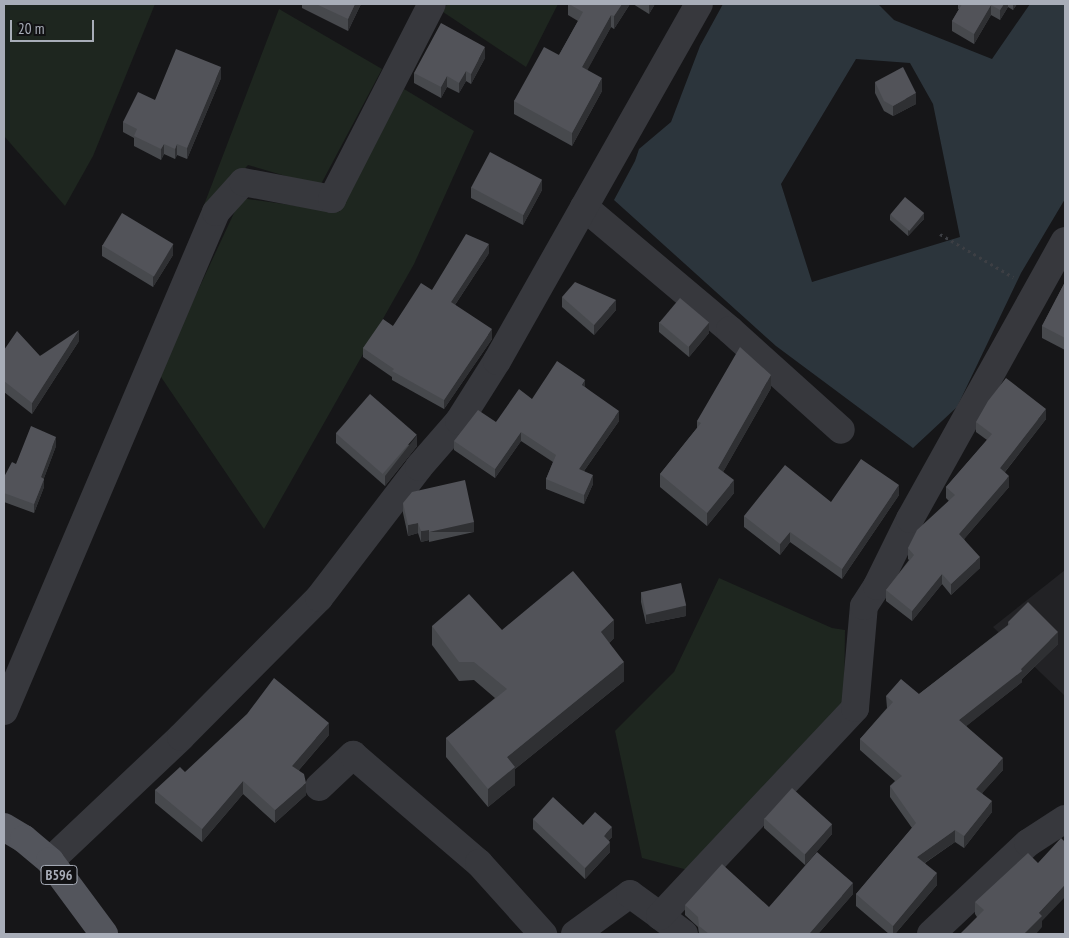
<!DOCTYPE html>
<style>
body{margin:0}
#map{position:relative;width:1069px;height:938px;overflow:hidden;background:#161618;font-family:"PT Sans Narrow",sans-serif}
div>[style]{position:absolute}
.built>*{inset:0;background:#222225}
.green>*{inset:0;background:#1e261f}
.water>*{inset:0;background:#2c353c}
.path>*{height:3px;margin-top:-1.5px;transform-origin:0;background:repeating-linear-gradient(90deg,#3d3f44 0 2.5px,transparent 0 6.5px)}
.minor>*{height:28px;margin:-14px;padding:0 14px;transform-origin:14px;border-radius:14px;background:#37383d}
.major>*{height:28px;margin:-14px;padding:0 14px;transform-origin:14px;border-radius:14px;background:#53555c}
.wall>*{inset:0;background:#47494d}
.shaded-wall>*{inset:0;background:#2f3033;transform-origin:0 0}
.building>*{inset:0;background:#525359;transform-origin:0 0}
span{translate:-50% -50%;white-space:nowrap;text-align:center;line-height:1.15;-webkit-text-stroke:4px #111113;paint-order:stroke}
.shield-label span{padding:1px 4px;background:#111113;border:1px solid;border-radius:4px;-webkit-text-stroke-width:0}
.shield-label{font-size:14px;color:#a8adb8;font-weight:700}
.frame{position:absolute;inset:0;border:5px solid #a8adb8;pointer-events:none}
.scale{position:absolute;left:10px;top:20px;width:84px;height:22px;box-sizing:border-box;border:2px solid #a8adb8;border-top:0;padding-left:6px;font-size:15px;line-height:18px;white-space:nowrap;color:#a8adb8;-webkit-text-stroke:4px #111113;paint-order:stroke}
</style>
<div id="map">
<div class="built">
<div style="clip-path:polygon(1065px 570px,1065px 696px,993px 627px)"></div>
</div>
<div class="green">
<div style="clip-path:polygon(4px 4px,155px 4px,93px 156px,65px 206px,4px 136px)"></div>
<div style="clip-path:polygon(447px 4px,558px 4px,526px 67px,443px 12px)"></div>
<div style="clip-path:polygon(279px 9px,382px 69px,320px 186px,248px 165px,199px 218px)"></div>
<div style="clip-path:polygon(404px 89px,474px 131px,414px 264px,264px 529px,159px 374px,241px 198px,339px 212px)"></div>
<div style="clip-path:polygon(719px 578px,832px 628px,845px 630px,844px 704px,688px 870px,642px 858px,615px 731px,674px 672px)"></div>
</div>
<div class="water">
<div style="clip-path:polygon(evenodd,723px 4px,878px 4px,894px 20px,992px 59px,1030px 4px,1065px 4px,1065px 199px,1021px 273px,957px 407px,913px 448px,776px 346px,614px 200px,635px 161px,639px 149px,671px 122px,700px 46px,723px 4px,856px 59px,910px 63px,933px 104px,960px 237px,812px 282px,781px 184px,856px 59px)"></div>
</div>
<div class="path">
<div style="left:940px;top:234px;width:85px;rotate:30.5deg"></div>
</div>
<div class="minor">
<div style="left:584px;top:207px;width:191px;rotate:40.1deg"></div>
<div style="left:730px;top:330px;width:149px;rotate:42deg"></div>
<div style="left:4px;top:711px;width:542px;rotate:-66.98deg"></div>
<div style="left:216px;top:212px;width:40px;rotate:-48deg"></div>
<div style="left:243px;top:182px;width:91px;rotate:10.8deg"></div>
<div style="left:332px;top:199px;width:219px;rotate:-62.9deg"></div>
<div style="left:319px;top:787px;width:47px;rotate:-43.3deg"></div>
<div style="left:353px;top:755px;width:166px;rotate:40.6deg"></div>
<div style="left:479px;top:863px;width:96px;rotate:48deg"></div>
<div style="left:50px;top:861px;width:180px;rotate:-43.4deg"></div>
<div style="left:181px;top:737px;width:196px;rotate:-45.2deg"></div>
<div style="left:319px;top:598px;width:165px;rotate:-52.6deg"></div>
<div style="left:419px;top:467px;width:61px;rotate:-49deg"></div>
<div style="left:459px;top:421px;width:71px;rotate:-57.7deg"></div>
<div style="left:497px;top:361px;width:410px;rotate:-60.5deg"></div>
<div style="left:575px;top:934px;width:68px;rotate:-36deg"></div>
<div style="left:630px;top:894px;width:37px;rotate:36deg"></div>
<div style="left:684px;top:934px;width:30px;rotate:-143deg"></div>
<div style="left:660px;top:916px;width:285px;rotate:-46.8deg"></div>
<div style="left:855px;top:708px;width:102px;rotate:-85deg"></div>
<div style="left:864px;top:606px;width:24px;rotate:-57deg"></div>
<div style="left:877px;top:586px;width:75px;rotate:-63.8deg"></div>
<div style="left:910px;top:519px;width:318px;rotate:-60.9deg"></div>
<div style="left:931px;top:934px;width:133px;rotate:-43.2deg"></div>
<div style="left:1028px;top:843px;width:44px;rotate:-33deg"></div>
</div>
<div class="major">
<div style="left:4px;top:827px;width:23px;rotate:31deg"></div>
<div style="left:24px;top:839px;width:34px;rotate:40deg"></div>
<div style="left:50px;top:861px;width:91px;rotate:53.5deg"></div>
</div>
<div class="wall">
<div style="clip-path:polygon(302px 4px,361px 4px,348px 31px,302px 8px)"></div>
<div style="clip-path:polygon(568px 4px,630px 4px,614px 29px,611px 27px,587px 70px,602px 91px,572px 146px,514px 114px,514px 101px,559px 55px,578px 21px,568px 15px)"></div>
<div style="clip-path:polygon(633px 4px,655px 4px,649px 14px)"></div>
<div style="clip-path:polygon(958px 4px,1017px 4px,1013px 10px,1008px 7px,1000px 20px,991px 15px,974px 44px,952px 31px,952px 21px,959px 9px,958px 9px)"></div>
<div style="clip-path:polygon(485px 58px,471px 84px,466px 81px,459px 93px,447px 87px,441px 98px,414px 83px,414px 73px)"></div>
<div style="clip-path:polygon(221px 78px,187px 159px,177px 155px,175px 159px,164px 154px,161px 160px,134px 146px,134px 138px,123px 132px,123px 122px,155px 100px)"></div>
<div style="clip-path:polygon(875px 82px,916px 104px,893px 116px,884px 111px,875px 93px)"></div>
<div style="clip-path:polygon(471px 187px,542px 190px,523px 225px,471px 198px)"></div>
<div style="clip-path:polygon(890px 215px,924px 219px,908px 236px,890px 220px)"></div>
<div style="clip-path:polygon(102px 245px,173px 255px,153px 287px,102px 256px)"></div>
<div style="clip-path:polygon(489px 253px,455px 305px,492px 339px,444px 409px,392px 380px,392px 377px,363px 357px,363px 348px,393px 326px,432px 290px)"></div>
<div style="clip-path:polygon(1065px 282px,1065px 350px,1042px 338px,1042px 326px)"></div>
<div style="clip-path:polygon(562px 297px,616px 310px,594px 335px,562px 307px)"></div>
<div style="clip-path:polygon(659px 322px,709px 333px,689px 357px,659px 332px)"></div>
<div style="clip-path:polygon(79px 341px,32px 414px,4px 392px,4px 350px,40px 356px)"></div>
<div style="clip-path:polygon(585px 387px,619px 421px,584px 471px,593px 484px,584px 504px,546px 489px,546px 479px,553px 462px,521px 441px,495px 478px,454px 450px,454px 441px,496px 422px,532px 399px)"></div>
<div style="clip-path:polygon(771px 388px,723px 472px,734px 493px,707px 526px,660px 487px,660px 474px,697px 428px,697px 421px)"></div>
<div style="clip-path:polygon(1046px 419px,1005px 472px,1009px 487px,964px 539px,980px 568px,951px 595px,942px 584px,912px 621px,886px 601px,886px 590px,909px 560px,908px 559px,908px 548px,949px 501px,946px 498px,946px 487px,987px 440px,976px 432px,976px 422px)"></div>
<div style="clip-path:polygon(336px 433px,417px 446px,385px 486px,336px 443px)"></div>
<div style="clip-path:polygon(56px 446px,44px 478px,44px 487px,34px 513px,4px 502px,4px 477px,16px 464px)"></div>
<div style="clip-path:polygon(899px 495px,842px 579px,790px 542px,780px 555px,744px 527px,744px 516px,831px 502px)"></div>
<div style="clip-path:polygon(403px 503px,474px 532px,429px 542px,429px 540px,421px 542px,418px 533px,408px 536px,403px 513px)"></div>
<div style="clip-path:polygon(641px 592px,686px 616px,646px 624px,641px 602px)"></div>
<div style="clip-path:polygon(1008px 622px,1058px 644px,1022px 679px,1022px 682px,966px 726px,1003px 770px,982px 793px,992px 812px,964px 848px,955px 842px,925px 863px,937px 885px,895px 934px,889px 934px,856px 906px,856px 894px,912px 828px,890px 797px,890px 786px,895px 781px,860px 750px,860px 739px,887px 708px,886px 696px,919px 694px,1008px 625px)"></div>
<div style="clip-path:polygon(432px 626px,502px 630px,614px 638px,609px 643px,624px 681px,515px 769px,515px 785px,488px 807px,446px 757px,446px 738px,495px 698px,474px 680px,459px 681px,432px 645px)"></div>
<div style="clip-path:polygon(329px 735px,299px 770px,306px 795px,275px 823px,243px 794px,202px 842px,155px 803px,155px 790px,185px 772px)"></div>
<div style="clip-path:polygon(764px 818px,832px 834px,805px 865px,764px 828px)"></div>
<div style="clip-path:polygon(533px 819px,583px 825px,612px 837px,609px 840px,610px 852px,585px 879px,533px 829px)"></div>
<div style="clip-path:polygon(853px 894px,818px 934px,699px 934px,698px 927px,685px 915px,685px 905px,769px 907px)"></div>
<div style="clip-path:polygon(975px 902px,1042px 921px,1042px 927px,977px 917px,975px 914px)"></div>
</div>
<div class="shaded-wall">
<div style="clip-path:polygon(355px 4px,361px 4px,348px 31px,348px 19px)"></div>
<div style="clip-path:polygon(622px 4px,630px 4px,614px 29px,614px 16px)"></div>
<div style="clip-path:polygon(649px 4px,655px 4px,649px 14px)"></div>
<div style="clip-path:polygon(1004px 4px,1008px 4px,1008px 7px,1000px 20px,1000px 10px)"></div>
<div style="clip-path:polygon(1013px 4px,1017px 4px,1013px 10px)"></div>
<div style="clip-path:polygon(991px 5px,991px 15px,974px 44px,974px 34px)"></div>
<div style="clip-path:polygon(611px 15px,611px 27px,582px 80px,582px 67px)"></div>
<div style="clip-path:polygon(485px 47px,485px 58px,471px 84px,471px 74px)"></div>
<div style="clip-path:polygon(221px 67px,221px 78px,187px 159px,187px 148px)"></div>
<div style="clip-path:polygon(466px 71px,466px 81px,459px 93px,459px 83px)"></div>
<div style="clip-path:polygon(447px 76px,447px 87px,441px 98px,441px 87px)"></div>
<div style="clip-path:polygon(602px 78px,602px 91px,572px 146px,572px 133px)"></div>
<div style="clip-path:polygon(916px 93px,916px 104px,893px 116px,893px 106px)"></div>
<div style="clip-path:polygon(164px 144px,164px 154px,161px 160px,161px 149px)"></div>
<div style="clip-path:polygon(177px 144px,177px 155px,175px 159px,175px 149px)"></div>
<div style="clip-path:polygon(542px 180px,542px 190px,523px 225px,523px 215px)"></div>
<div style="clip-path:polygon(924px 213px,924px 219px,908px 236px,908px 231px)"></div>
<div style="clip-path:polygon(173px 244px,173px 255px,153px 287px,153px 277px)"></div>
<div style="clip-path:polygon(489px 244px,489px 253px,451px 311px,451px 302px)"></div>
<div style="clip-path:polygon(616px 300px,616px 310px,594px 335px,594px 325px)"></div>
<div style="clip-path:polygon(709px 322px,709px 333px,689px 357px,689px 346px)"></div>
<div style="clip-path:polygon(492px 329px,492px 339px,444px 409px,444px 400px)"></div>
<div style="clip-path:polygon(79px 330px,79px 341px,32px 414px,32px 403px)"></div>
<div style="clip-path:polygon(771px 375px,771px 388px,718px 481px,718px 468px)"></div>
<div style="clip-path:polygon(585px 380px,585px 389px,582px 385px)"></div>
<div style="clip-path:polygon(1046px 409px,1046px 419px,1000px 478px,1000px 468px)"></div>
<div style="clip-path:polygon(619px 411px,619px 421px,579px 478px,579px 469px)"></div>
<div style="clip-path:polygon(521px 432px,521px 441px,495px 478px,495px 469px)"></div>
<div style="clip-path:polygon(417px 435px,417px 446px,385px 486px,385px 476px)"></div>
<div style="clip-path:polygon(56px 437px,56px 446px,41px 486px,41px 477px)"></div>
<div style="clip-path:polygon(593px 475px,593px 484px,584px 504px,584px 495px)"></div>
<div style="clip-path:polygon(1009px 476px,1009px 487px,959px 545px,959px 534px)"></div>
<div style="clip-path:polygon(44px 479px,44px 487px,34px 513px,34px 504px)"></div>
<div style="clip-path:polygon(734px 480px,734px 493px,707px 526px,707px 513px)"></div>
<div style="clip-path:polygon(899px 485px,899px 495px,842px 579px,842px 569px)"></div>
<div style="left:474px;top:522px;width:10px;height:46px;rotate:90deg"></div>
<div style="clip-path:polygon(418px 523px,418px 533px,408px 536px,408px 525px)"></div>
<div style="clip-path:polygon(429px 530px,429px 540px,421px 542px,421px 531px)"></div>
<div style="clip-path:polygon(790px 532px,790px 542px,780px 555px,780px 544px)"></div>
<div style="clip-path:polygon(980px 557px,980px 568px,951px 595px,951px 584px)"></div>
<div style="clip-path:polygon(942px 574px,942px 584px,912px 621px,912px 611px)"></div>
<div style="clip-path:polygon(686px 605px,686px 616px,646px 624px,646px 614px)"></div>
<div style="clip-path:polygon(614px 620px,614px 638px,601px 651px,601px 632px)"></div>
<div style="clip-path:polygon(1058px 632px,1058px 644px,1022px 679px,1022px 682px,959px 732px,959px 720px,1021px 669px)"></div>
<div style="clip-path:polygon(624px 662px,624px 681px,515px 769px,515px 785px,488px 807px,488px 789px,507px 757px)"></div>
<div style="clip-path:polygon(329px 723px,329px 735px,292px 778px,292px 766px)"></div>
<div style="clip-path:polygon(1003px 758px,1003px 770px,976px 800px,976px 789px)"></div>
<div style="clip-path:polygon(243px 781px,243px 794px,202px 842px,202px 829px)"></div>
<div style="clip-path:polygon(306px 783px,306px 795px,275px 823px,275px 810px)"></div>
<div style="clip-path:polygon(992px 801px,992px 812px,964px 848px,964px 836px)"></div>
<div style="clip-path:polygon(832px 824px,832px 834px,805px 865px,805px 854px)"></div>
<div style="clip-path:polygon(612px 827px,612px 837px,604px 846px,604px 836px)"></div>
<div style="clip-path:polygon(955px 830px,955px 842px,917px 868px,917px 857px)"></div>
<div style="clip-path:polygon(610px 842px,610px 852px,585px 879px,585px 868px)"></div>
<div style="clip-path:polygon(937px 873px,937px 885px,895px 934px,893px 934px,893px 926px)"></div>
<div style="clip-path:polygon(853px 883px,853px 894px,818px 934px,809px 934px)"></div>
<div style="clip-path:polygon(1065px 885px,1065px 897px,1042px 921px,1042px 927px,1036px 934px,1024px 934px,1039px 913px)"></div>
</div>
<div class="building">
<div style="clip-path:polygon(316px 4px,355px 4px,348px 19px)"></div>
<div style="clip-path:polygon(569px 4px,622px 4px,614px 16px,611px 15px,582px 67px,602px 78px,572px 133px,514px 101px,544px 47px,559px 55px,583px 12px)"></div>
<div style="clip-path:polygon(962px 4px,1004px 4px,1000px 10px,991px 5px,974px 34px,952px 21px)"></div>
<div style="clip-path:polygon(441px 23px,485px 47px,471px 74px,466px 71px,459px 83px,447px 76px,441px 87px,414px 73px)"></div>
<div style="clip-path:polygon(176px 49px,221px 67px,187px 148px,177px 144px,175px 149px,164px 144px,161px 149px,134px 136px,137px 129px,123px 122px,138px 92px,155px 100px)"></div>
<div style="clip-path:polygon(903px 67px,916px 93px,893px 106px,884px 101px,875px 82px)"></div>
<div style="left:490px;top:152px;width:59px;height:40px;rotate:28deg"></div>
<div style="left:905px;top:197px;width:25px;height:23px;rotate:40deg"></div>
<div style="left:122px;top:213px;width:60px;height:38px;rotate:31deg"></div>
<div style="clip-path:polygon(466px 234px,489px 244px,451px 302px,492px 329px,444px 400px,392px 371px,394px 369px,363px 348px,383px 319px,393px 326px,421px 283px,432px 290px)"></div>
<div style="clip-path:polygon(575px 282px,616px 300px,594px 325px,562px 297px)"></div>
<div style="clip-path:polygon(1065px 282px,1065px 338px,1042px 326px)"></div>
<div style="left:680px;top:298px;width:38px;height:32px;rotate:40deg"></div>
<div style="clip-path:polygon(79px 330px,32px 403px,4px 381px,4px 350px,17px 331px,40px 356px)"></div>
<div style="clip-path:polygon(740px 347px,771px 375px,718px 468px,734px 480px,707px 513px,660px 474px,701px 423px,697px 421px)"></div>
<div style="clip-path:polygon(557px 361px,585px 380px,582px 385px,619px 411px,579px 469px,593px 475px,584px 495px,546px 479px,556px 455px,521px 432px,495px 469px,454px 441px,478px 410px,496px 422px,519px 389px,532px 399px)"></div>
<div style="clip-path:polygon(1006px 378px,1046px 409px,1000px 468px,1009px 476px,959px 534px,980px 557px,951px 584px,942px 574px,912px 611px,886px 590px,914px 555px,908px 548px,917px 530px,955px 495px,946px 487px,992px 434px,976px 422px,988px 401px)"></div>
<div style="left:370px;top:394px;width:62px;height:52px;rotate:41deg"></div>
<div style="clip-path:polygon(31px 426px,56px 437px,41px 477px,44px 479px,34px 504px,4px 493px,4px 477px,12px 462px,16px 464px)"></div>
<div style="clip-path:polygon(861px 459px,899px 485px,842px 569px,790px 532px,780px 544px,744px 516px,785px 465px,831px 502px)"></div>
<div style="clip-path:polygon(465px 480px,474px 522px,429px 532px,429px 530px,421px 531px,418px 523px,408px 525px,403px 503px,412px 492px)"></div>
<div style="clip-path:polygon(573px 571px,614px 620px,601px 632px,624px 662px,507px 757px,515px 767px,488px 789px,446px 738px,507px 689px,474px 662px,459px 662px,432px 626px,469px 594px,502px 630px)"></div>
<div style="left:681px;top:583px;width:23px;height:41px;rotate:77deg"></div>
<div style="clip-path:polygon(1028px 602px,1058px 632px,1021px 669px,1022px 671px,959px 720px,1003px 758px,976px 789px,992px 801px,964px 836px,955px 830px,917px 857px,937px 873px,893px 926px,856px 894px,916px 823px,890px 786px,902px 776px,860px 739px,893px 702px,886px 696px,901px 679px,919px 694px,1010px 624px,1008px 622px)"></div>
<div style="clip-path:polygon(274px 678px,329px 723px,292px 766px,304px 774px,306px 783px,275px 810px,243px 781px,202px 829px,155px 790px,180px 767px,185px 772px,247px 714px)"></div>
<div style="left:792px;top:788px;width:54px;height:41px;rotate:42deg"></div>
<div style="clip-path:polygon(553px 797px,583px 825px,595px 812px,612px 827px,604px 836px,610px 842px,585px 868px,533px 819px)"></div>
<div style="clip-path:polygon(1061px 838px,1065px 842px,1065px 885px,1039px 913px,1042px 916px,1024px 934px,960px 934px,984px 910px,975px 902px,1028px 853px,1038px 863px)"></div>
<div style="clip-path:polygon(817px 852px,853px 883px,809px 934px,709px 934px,699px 926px,698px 917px,685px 905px,722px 864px,769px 907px)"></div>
</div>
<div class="shield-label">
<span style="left:59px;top:875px">B596</span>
</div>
<div class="frame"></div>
<div class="scale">20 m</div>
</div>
